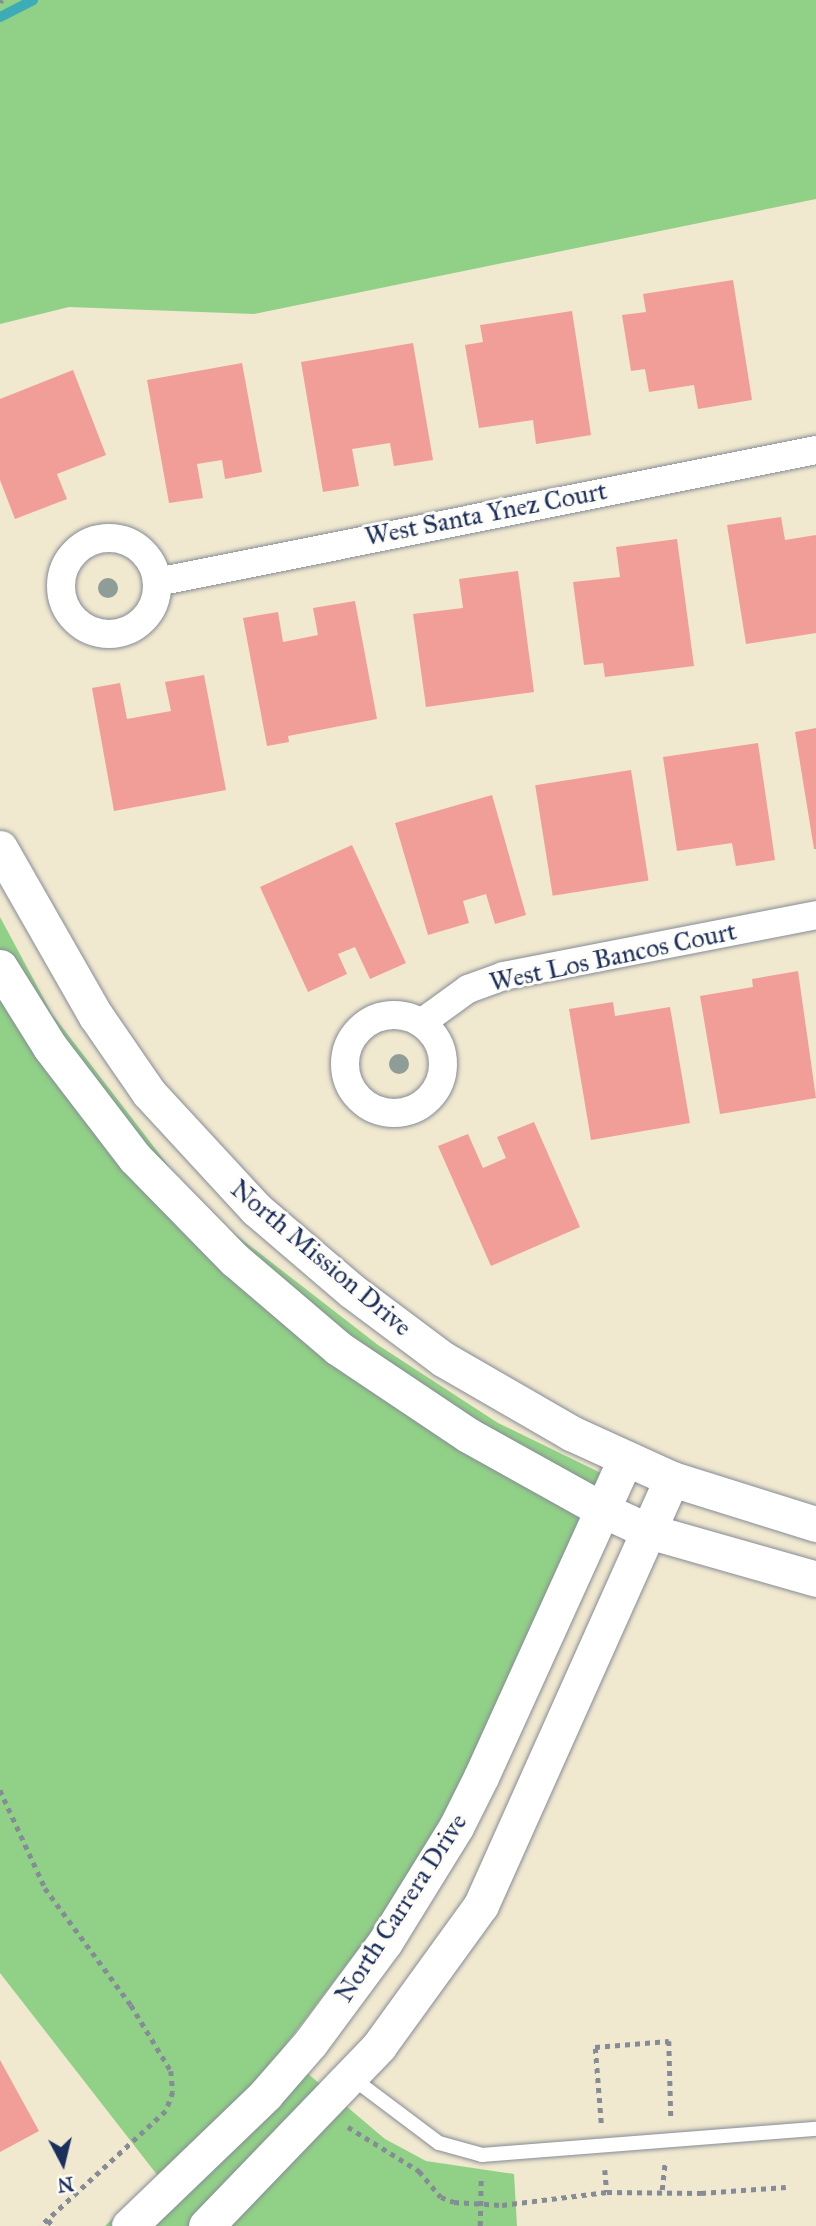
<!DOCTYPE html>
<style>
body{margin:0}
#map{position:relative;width:816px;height:2226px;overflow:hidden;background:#f0e8cf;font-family:"IM FELL Great Primer",serif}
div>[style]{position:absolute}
.green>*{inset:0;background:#91d087}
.stream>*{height:10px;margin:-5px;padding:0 5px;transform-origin:5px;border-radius:5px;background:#3cadb7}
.building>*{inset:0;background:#f19e99;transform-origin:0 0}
.path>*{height:4.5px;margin-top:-2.25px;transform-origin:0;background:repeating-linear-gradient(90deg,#868c96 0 5px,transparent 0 10px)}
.roads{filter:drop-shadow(0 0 2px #868c96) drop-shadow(0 0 2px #868c96)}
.service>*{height:14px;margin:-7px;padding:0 7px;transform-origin:7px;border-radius:7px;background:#fff}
.minor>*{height:28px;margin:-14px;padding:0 14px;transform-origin:14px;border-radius:14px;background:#fff}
.minor>.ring{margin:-14px;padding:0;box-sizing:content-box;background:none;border:28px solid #fff;border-radius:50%}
.tertiary>*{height:35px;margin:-17.5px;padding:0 17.5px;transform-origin:17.5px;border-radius:17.5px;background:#fff}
.trees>*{width:20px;height:20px;margin:-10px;border-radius:50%;background:#8e9d97}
span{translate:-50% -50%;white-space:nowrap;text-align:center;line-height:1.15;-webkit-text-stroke:6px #fdfcf7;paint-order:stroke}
.street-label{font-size:26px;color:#1b2f5e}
.north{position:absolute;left:28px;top:2128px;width:70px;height:70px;-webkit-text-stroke:5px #fdfcf7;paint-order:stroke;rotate:173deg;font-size:19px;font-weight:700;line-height:28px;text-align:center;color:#1b2f5e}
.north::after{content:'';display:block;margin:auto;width:24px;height:32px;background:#1b2f5e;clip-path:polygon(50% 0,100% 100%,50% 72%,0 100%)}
</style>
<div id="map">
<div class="green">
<div style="clip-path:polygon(0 0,816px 0,816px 199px,254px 314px,69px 307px,0 324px)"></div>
<div style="clip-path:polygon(0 917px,52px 1014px,200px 1207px,378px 1345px,498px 1423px,605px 1475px,482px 1750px,382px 1918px,281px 2051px,385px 2139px,426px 2161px,514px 2174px,517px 2226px,105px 2226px,158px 2176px,0 1973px)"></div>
</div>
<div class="stream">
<div style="left:0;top:17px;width:37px;rotate:-27deg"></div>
</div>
<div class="building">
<div style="clip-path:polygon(733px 280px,752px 400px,698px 409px,694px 385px,649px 392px,645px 369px,631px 371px,622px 315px,646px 312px,643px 294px)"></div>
<div style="clip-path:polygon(572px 311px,591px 435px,536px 444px,533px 420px,479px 428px,465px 345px,483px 342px,480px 325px)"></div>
<div style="clip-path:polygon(413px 343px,433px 460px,394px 466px,390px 443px,352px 449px,359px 486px,323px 492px,301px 362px)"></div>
<div style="clip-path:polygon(242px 363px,262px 472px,225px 479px,222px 460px,197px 464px,203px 498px,169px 503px,147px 380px)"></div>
<div style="clip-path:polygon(73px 370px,106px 455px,57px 474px,67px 499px,15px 519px,0 480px,0 399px)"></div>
<div style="clip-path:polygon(781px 517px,785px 540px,816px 535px,816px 633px,746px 644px,727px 525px)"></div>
<div style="clip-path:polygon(677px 539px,694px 666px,605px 677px,603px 663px,584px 665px,573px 582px,620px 577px,616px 547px)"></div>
<div style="clip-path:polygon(518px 571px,534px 692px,426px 707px,413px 614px,463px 608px,459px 579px)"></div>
<div style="clip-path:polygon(355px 601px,377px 719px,288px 736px,289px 742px,267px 746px,243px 618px,278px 612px,283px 642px,318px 635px,313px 608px)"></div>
<div style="clip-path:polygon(204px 675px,226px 790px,114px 811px,92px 688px,120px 683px,127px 719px,171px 711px,165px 682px)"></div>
<div style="clip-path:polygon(816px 728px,816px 849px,814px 849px,795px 732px)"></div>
<div style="clip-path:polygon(758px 743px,775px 860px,736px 866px,732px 843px,677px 851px,663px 757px)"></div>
<div style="left:631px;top:770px;width:112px;height:97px;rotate:81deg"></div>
<div style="clip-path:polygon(492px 795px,526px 915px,495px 924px,486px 894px,463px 901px,469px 923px,428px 935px,395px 823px)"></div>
<div style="clip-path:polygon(352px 845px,406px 963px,370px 979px,355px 947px,338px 954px,347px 974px,308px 992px,260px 887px)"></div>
<div style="clip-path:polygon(798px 971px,816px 1098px,720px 1114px,700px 996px,753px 987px,752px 979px)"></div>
<div style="clip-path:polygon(613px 1002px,615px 1016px,670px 1007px,690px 1123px,591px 1140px,569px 1009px)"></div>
<div style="clip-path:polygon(534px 1122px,580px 1227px,491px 1266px,438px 1146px,468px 1134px,483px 1168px,506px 1158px,497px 1137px)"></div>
<div style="clip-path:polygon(0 2060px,39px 2131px,0 2152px)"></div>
</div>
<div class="path">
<div style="left:0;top:2px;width:3px;rotate:-45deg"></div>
<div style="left:0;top:1790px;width:108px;rotate:65.3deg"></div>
<div style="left:45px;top:1888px;width:145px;rotate:53.7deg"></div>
<div style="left:131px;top:2005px;width:77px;rotate:58.8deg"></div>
<div style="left:171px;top:2071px;width:21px;rotate:85deg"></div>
<div style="left:173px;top:2092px;width:20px;rotate:110deg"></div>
<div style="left:166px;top:2111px;width:170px;rotate:137.4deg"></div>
<div style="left:601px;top:2123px;width:76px;rotate:-94.5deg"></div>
<div style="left:595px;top:2047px;width:74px;rotate:-4.6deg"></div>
<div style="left:669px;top:2041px;width:75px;rotate:88.5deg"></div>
<div style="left:348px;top:2127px;width:84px;rotate:31.8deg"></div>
<div style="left:419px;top:2171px;width:34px;rotate:50deg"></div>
<div style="left:441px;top:2197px;width:14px;rotate:21deg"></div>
<div style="left:454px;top:2202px;width:48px;rotate:3.6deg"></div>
<div style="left:502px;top:2205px;width:106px;rotate:-7.1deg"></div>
<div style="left:607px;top:2192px;width:94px;rotate:0.6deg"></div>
<div style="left:701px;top:2193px;width:85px;rotate:-4deg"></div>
<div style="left:605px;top:2170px;width:22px;rotate:85deg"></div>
<div style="left:662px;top:2190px;width:27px;rotate:-84deg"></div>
<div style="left:48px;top:2220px;width:8px;rotate:50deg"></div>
<div style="left:480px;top:2226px;width:48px;rotate:-88.8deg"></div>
</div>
<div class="roads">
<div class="service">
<div style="left:351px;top:2077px;width:110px;rotate:36.9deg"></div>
<div style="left:439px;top:2143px;width:45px;rotate:15.6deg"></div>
<div style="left:482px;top:2155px;width:335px;rotate:-4.5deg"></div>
</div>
<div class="minor">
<div class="ring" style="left:61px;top:538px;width:68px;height:68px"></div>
<div style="left:157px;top:582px;width:672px;rotate:-11.33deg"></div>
<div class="ring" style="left:345px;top:1015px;width:70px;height:70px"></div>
<div style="left:421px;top:1023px;width:58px;rotate:-35.9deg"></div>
<div style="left:468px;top:989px;width:37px;rotate:-20deg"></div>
<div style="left:503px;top:976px;width:319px;rotate:-11deg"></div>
</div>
<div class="tertiary">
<div style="left:0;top:848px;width:193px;rotate:60.3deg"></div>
<div style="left:96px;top:1016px;width:93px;rotate:55.5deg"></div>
<div style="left:149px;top:1093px;width:158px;rotate:47.3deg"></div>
<div style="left:256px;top:1209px;width:126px;rotate:40.5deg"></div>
<div style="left:352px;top:1291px;width:114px;rotate:36.8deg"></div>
<div style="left:443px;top:1359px;width:148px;rotate:30deg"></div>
<div style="left:571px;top:1433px;width:111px;rotate:24.5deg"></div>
<div style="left:672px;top:1479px;width:151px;rotate:17.4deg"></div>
<div style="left:0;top:967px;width:94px;rotate:58deg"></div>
<div style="left:50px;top:1047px;width:140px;rotate:52.6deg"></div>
<div style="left:135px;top:1158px;width:143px;rotate:45.6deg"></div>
<div style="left:235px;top:1260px;width:135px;rotate:40.5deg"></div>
<div style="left:338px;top:1348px;width:156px;rotate:33.8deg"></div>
<div style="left:468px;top:1435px;width:154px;rotate:29.1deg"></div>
<div style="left:603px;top:1510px;width:50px;rotate:25deg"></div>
<div style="left:648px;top:1531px;width:175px;rotate:15.9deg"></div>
<div style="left:129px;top:2226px;width:189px;rotate:-43.9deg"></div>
<div style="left:265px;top:2095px;width:70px;rotate:-49deg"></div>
<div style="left:311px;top:2042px;width:124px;rotate:-53.5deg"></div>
<div style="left:385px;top:1942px;width:135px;rotate:-58.3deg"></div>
<div style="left:456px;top:1827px;width:56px;rotate:-63.4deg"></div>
<div style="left:481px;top:1777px;width:350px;rotate:-65.6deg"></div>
<div style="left:206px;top:2226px;width:250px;rotate:-46.1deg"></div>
<div style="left:379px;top:2046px;width:174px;rotate:-54.1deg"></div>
<div style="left:481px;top:1905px;width:467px;rotate:-65.9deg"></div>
</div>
</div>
<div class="trees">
<div style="left:108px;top:588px"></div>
<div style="left:399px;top:1064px"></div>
</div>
<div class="street-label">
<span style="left:486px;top:514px;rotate:-11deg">West Santa Ynez Court</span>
<span style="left:613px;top:957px;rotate:-12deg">West Los Bancos Court</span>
<span style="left:321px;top:1258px;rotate:40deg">North Mission Drive</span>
<span style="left:401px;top:1908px;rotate:-57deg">North Carrera Drive</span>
</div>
<div class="north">N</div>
</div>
